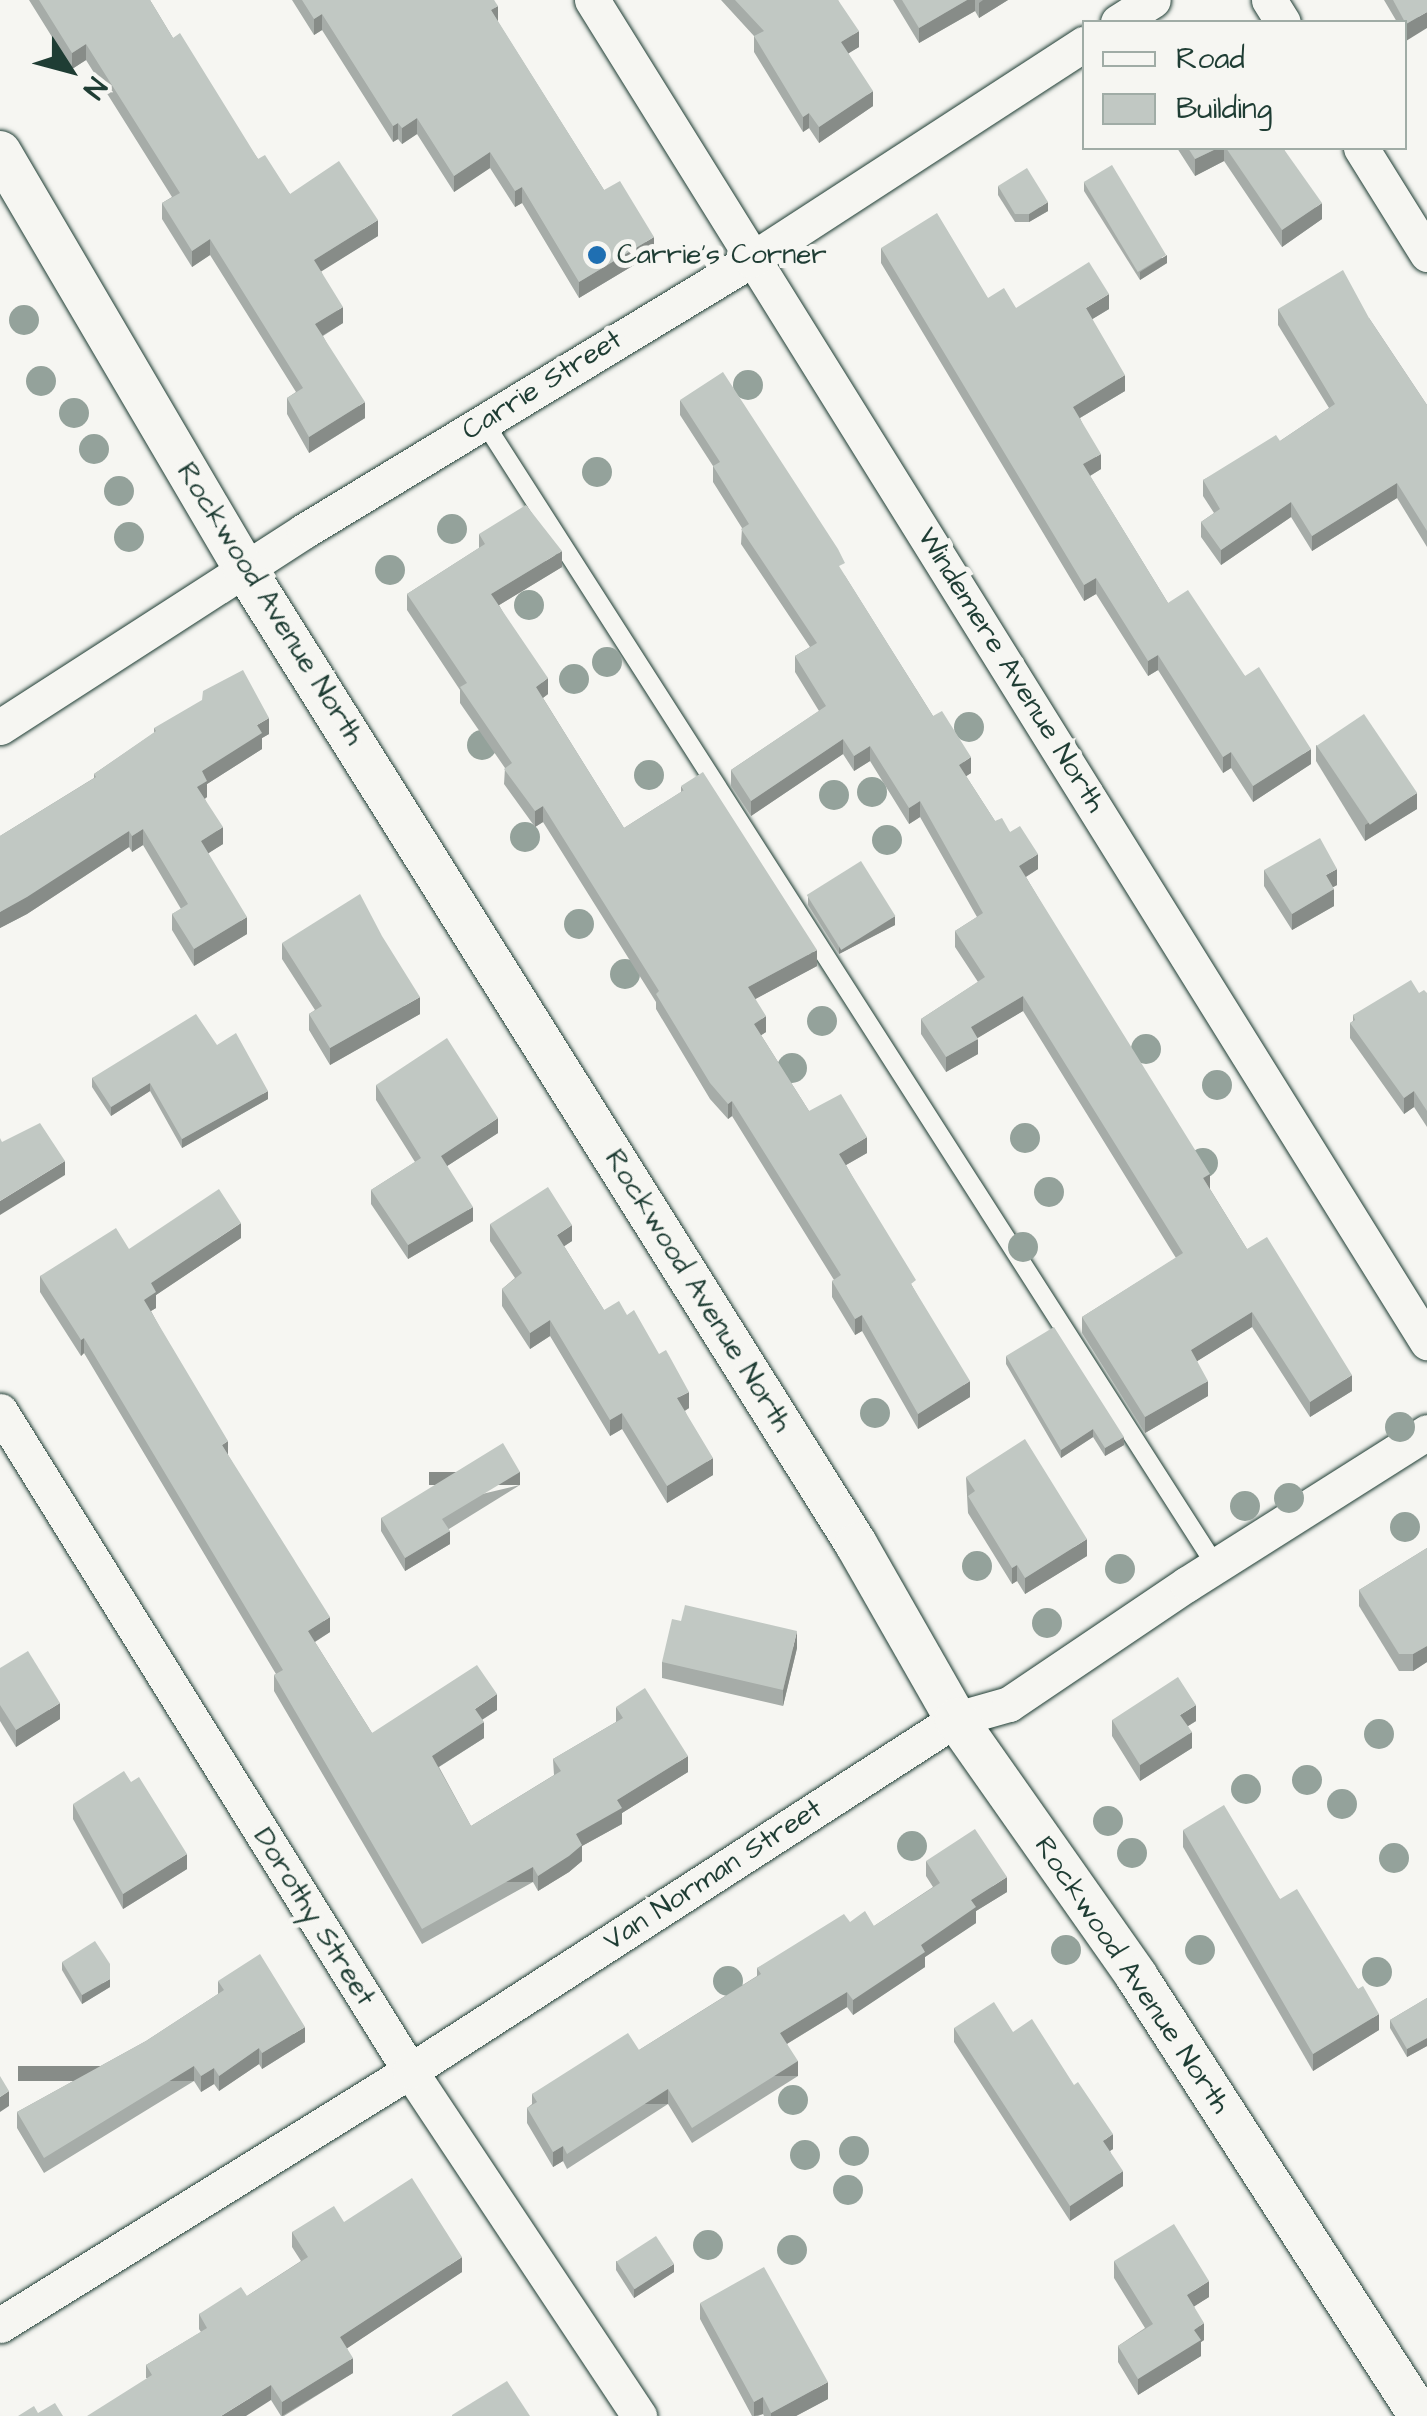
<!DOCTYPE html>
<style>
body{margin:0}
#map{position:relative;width:1427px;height:2416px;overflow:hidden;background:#f6f6f2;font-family:"Architects Daughter",sans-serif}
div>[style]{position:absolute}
.roads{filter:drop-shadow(0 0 2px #1f3d34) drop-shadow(0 0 2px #1f3d34)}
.service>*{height:18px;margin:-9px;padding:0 9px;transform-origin:9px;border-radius:9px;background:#f6f6f2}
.minor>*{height:35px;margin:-17.5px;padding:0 17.5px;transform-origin:17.5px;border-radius:17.5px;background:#f6f6f2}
.tertiary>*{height:42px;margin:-21px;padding:0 21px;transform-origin:21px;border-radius:21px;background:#f6f6f2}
.trees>*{width:30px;height:30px;margin:-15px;border-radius:50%;background:#94a29b}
.wall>*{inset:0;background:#a6aca8}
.shaded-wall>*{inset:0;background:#878c88;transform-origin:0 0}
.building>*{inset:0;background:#c1c8c3;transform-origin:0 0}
.dots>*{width:28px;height:28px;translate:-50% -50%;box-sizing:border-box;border:5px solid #f6f6f2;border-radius:50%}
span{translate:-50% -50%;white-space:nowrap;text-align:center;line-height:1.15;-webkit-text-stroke:10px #f6f6f2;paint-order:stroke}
.poi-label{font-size:28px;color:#1f3d34}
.left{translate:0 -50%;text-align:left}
.street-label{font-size:28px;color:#1f3d34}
.legend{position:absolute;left:1082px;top:20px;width:325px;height:130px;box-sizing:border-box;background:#f6f6f2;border:2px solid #a0aca6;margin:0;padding:12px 18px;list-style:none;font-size:30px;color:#1f3d34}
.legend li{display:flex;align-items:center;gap:20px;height:50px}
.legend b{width:50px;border:2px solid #a0aca6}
.north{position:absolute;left:20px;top:20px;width:100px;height:100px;-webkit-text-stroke:8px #f6f6f2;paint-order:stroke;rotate:126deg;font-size:28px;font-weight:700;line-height:40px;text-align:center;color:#1f3d34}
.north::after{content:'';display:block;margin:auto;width:35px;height:45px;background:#1f3d34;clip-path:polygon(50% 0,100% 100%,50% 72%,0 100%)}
</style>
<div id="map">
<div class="roads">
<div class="service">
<div style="left:484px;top:422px;width:1358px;rotate:57.39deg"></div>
</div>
<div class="minor">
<div style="left:592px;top:0;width:1581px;rotate:58.11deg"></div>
<div style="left:1269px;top:0;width:26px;rotate:58deg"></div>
<div style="left:1118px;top:22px;width:41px;rotate:-32.2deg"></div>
<div style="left:1361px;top:148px;width:125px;rotate:58.1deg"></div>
<div style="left:0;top:727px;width:362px;rotate:-32.8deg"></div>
<div style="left:304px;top:531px;width:523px;rotate:-31.23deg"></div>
<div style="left:751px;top:260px;width:397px;rotate:-33deg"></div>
<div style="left:0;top:1411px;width:777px;rotate:58.15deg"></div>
<div style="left:410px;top:2071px;width:414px;rotate:56.4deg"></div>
<div style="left:0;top:2325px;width:482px;rotate:-31.8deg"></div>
<div style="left:410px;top:2071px;width:650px;rotate:-32.81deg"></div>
<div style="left:956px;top:1719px;width:55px;rotate:-15.8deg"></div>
<div style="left:1009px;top:1704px;width:215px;rotate:-34deg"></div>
<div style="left:1187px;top:1584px;width:284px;rotate:-32.3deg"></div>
</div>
<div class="tertiary">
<div style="left:0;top:152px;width:482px;rotate:59.6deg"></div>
<div style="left:244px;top:568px;width:1152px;rotate:57.91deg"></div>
<div style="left:856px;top:1544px;width:202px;rotate:60.3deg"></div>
<div style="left:956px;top:1719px;width:315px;rotate:54.9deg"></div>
<div style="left:1137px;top:1977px;width:522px;rotate:57.19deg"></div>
</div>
</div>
<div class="trees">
<div style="left:24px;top:320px"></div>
<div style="left:41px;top:381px"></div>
<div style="left:748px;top:385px"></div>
<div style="left:74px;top:413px"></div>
<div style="left:94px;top:449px"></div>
<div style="left:597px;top:472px"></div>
<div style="left:119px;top:491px"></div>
<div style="left:452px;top:529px"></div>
<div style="left:129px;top:537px"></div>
<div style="left:390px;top:570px"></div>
<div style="left:529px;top:605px"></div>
<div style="left:607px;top:662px"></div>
<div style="left:574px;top:679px"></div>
<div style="left:969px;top:727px"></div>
<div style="left:482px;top:745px"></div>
<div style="left:649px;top:775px"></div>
<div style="left:872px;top:792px"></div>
<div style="left:834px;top:795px"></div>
<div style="left:525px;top:837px"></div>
<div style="left:887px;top:840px"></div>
<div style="left:579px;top:924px"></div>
<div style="left:625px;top:974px"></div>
<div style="left:822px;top:1021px"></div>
<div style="left:1146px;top:1049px"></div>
<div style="left:792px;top:1068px"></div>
<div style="left:1217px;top:1085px"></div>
<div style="left:1025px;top:1138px"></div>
<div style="left:1203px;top:1163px"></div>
<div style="left:1049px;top:1192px"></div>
<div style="left:1023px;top:1247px"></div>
<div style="left:875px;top:1413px"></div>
<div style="left:1400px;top:1427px"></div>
<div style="left:1289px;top:1498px"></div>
<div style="left:1245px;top:1506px"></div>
<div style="left:1405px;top:1527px"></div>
<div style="left:977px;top:1566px"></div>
<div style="left:1120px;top:1569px"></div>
<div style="left:1047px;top:1623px"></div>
<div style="left:1379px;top:1734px"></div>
<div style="left:1307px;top:1780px"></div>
<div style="left:1246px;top:1789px"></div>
<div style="left:1342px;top:1804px"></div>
<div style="left:1108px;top:1821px"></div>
<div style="left:912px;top:1846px"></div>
<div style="left:1132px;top:1853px"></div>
<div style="left:1394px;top:1858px"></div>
<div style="left:1066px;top:1950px"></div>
<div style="left:1200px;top:1950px"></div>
<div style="left:1377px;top:1972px"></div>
<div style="left:728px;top:1981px"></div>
<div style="left:793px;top:2100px"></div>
<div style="left:854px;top:2151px"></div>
<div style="left:805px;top:2155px"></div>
<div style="left:848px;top:2190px"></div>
<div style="left:708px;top:2245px"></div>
<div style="left:792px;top:2250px"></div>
</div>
<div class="wall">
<div style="clip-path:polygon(29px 0,150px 0,173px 38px,258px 159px,290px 194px,378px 236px,321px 271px,343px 323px,323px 336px,365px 418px,309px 453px,287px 414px,287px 398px,296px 392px,210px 255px,192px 267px,162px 219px,162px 203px,172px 197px,86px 60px,72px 69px)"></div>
<div style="clip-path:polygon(292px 0,494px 0,498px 22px,604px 190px,654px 253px,579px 298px,522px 203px,515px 207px,490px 168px,454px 192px,417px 134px,402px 144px,398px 139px,393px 142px,322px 30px,314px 35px)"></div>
<div style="clip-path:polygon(721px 0,838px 0,859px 47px,848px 53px,873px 106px,819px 143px,809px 128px,803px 132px,754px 52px,754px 36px)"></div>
<div style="clip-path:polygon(893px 0,1008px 0,979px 18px,975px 11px,919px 43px)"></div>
<div style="clip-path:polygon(1384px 0,1427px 0,1406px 41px,1404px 37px,1404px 22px,1397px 22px)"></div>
<div style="clip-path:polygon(1177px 148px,1283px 148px,1322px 219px,1282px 247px,1224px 161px,1195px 176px)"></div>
<div style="clip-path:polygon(1084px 182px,1167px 263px,1140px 280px,1084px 191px)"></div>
<div style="clip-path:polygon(998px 186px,1048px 211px,1029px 222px,1015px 222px,998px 195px)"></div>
<div style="clip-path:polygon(881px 248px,988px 298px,1016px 308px,1109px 309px,1092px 319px,1125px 391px,1080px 418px,1101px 469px,1090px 476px,1168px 603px,1245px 676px,1311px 764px,1253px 802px,1231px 768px,1223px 773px,1158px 670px,1148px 676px,1096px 594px,1084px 601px,881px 263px)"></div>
<div style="clip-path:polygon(1278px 309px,1369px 318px,1427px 405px,1427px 547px,1397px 498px,1312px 551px,1291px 517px,1221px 565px,1201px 537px,1201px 522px,1214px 513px,1203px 496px,1203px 480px,1280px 441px,1329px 408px,1278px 325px)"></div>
<div style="clip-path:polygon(680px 400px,845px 576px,933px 716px,971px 773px,966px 776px,995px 821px,1010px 832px,1038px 869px,1026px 877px,1210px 1189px,1247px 1249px,1352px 1391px,1310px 1417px,1252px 1327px,1197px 1361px,1208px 1396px,1145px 1433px,1082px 1333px,1082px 1317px,1176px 1258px,1023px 1011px,977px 1038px,978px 1054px,946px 1072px,921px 1034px,921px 1019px,978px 982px,955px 947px,955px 931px,977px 917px,920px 817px,909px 824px,870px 761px,854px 771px,843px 754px,751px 816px,731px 786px,731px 770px,819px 711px,795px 672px,795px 656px,810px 647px,741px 544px,742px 528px,713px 482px,713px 466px,680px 415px)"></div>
<div style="clip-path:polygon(479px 534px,562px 567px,499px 605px,548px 694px,543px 698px,624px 828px,681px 792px,681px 786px,817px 966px,755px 999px,766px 1032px,761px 1035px,809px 1111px,867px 1153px,846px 1165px,916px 1293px,970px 1397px,918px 1429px,862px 1331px,855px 1335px,832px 1297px,832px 1281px,834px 1280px,732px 1116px,728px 1119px,710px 1099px,656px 1009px,656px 1002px,543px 822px,535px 827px,504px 784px,505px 768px,460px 703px,460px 690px,407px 610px,407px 594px,479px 548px)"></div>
<div style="clip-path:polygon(154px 728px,269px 734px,262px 738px,262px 749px,207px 784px,207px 797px,205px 799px,223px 844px,208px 853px,247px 934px,194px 966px,172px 930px,172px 914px,181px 909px,143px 845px,132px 852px,129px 847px,27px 914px,0 928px,0 836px,94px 778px,94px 774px,154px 733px)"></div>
<div style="clip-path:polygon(1316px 745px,1417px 809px,1365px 841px,1316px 761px)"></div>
<div style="clip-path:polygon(1264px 870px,1337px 885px,1333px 887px,1334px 906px,1292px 930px,1264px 886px)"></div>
<div style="clip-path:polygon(808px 896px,895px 925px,839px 954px,808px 905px)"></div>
<div style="clip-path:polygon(282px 943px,420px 1014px,330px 1065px,309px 1030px,309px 1014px,315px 1010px,282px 959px)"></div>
<div style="clip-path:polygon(1419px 993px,1427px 993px,1427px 1127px,1414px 1107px,1404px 1114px,1350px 1038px,1350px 1023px,1353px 1021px,1353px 1015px)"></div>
<div style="clip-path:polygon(217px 1045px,268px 1099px,182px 1148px,150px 1091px,111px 1116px,92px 1087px,92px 1078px)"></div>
<div style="clip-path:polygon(376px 1085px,498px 1133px,447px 1166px,473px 1221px,408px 1259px,371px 1204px,371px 1190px,415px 1162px,376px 1100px)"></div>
<div style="clip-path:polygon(490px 1224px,572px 1241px,564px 1246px,604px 1310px,689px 1408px,685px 1411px,713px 1475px,667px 1503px,622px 1429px,610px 1436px,550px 1336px,530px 1349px,502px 1306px,502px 1289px,515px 1278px,490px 1241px)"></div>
<div style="clip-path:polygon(241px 1238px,156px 1295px,156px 1308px,151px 1311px,228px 1455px,330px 1632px,315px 1642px,372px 1733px,497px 1710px,482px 1720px,484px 1738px,439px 1767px,471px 1826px,554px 1775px,553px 1759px,616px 1722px,616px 1707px,688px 1772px,622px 1813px,622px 1824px,582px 1846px,582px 1861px,569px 1872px,538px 1891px,533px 1882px,422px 1944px,274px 1691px,274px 1675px,276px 1674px,84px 1353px,81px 1356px,40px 1292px,40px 1276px,129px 1249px)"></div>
<div style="clip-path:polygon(1006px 1356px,1124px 1445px,1105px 1456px,1093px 1437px,1061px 1458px,1006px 1364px)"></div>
<div style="clip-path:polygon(966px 1477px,1087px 1556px,1025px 1594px,1017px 1581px,1012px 1584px,968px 1513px)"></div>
<div style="clip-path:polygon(520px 1485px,449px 1529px,450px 1544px,405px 1571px,381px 1531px,381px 1518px)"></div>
<div style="clip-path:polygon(1427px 1548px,1427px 1662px,1413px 1671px,1399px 1671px,1359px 1606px,1359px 1590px)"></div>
<div style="clip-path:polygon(797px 1648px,783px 1706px,662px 1678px,662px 1662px)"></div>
<div style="clip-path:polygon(0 1668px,60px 1719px,16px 1747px,0 1721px)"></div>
<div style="clip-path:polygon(1112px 1720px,1196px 1721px,1188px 1726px,1192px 1748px,1140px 1781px,1112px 1736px)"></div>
<div style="clip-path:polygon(73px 1804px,187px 1869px,123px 1909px,73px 1819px)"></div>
<div style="clip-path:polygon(1183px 1830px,1280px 1899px,1358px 1989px,1379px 2030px,1313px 2071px,1183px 1847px)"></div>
<div style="clip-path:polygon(926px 1861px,1007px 1892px,976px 1911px,976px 1923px,925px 1957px,925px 1967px,853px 2015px,847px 2007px,787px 2044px,798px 2076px,692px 2143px,668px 2104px,567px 2169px,563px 2161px,553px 2167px,527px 2123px,527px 2108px,532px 2104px,532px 2094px,639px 2050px,757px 1976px,757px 1968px,850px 1922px,874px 1926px,933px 1887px,926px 1876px)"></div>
<div style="clip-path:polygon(62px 1962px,110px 1987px,82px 2004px,62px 1970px)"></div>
<div style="clip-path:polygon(218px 1981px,305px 2042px,262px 2069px,259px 2064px,219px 2091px,214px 2084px,201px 2092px,194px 2081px,44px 2173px,17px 2128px,17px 2112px,146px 2041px,218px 1994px)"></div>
<div style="clip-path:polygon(1427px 1998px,1427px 2046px,1407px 2057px,1390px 2028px,1390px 2020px)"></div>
<div style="clip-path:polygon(954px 2028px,1013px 2032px,1113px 2149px,1110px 2151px,1123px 2186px,1070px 2221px,954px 2042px)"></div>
<div style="clip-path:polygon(344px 2222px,462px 2272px,347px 2348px,353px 2373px,284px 2416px,281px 2416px,271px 2400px,146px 2378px,146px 2365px,201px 2332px,199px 2329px,199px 2314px,247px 2296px,301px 2261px,292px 2247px,292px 2232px)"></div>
<div style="clip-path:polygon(616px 2261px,674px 2272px,634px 2298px,616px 2270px)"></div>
<div style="clip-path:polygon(1114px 2261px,1209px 2297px,1194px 2306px,1204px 2340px,1201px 2342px,1201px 2356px,1138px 2395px,1118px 2362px,1118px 2346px,1145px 2328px,1114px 2278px)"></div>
<div style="clip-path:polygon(700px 2303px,828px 2399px,796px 2416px,764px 2416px,763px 2414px,758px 2416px,752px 2416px,700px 2319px)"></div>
</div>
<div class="shaded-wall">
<div style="clip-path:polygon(967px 0,975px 0,975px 11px,919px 43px,919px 28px)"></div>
<div style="clip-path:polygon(983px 0,1008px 0,979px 18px,979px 3px)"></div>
<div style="clip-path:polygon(498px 6px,498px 22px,491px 10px)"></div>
<div style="clip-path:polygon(1427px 12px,1427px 28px,1406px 41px,1406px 24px)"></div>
<div style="clip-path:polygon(322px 14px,322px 30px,314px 35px,314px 19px)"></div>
<div style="clip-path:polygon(859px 31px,859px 47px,841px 58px,841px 42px)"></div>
<div style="clip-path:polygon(86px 44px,86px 60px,72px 69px,72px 53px)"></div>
<div style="clip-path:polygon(873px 91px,873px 106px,819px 143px,819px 127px)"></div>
<div style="clip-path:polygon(809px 113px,809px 128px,803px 132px,803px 117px)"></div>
<div style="clip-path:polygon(417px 118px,417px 134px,402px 144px,402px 128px)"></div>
<div style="clip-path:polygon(398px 123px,398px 139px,393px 142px,393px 126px)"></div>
<div style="clip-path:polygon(1218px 148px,1224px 148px,1224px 161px,1195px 176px,1195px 159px)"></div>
<div style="clip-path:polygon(490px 152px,490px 168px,454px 192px,454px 176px)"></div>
<div style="clip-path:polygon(522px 187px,522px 203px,515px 207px,515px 191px)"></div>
<div style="clip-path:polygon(1048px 202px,1048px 211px,1029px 222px,1029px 214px)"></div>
<div style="clip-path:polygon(1322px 203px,1322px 219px,1282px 247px,1282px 230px)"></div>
<div style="clip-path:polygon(378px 220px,378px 236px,314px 276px,314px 260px)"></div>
<div style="clip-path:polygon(654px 237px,654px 253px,579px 298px,579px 282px)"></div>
<div style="clip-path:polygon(210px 239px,210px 255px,192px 267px,192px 251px)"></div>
<div style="clip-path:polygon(1167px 255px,1167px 263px,1140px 280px,1140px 272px)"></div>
<div style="clip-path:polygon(1109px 294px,1109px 309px,1086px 323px,1086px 308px)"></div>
<div style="clip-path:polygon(343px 307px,343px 323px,315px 340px,315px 324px)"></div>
<div style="clip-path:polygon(1125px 375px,1125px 391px,1073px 422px,1073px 407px)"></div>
<div style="clip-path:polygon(365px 402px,365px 418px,309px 453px,309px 437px)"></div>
<div style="clip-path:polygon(1101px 454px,1101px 469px,1083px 480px,1083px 464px)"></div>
<div style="clip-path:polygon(1397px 483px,1397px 498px,1312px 551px,1312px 536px)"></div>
<div style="clip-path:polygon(1291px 502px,1291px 517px,1221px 565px,1221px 550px)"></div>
<div style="clip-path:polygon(562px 551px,562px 567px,491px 610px,491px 594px)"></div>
<div style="clip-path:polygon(1096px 578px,1096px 594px,1084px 601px,1084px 585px)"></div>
<div style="clip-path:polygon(1158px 655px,1158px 670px,1148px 676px,1148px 661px)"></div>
<div style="clip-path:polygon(548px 678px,548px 694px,536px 703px,536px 687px)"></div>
<div style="clip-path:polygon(269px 718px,269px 734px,262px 738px,262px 749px,207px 784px,207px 797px,197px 803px,197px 787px,202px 771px,257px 725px)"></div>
<div style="clip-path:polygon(843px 739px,843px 754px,751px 816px,751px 801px)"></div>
<div style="clip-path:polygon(870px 746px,870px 761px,854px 771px,854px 756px)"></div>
<div style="clip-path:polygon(1311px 749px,1311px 764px,1253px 802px,1253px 786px)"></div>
<div style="clip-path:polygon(1231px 752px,1231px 768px,1223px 773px,1223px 757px)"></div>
<div style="clip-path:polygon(971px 757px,971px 773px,959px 781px,959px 765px)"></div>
<div style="clip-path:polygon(1417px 793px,1417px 809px,1365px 841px,1365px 825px)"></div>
<div style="clip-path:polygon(920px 801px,920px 817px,909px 824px,909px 808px)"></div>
<div style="clip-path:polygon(543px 806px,543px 822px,535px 827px,535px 811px)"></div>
<div style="clip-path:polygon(223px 827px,223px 844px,201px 858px,201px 841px)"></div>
<div style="clip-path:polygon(143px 829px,143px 845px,132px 852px,132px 836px)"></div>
<div style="clip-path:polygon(129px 831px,129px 847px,27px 914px,0 928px,0 912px)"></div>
<div style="clip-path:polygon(1038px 854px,1038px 869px,1019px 881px,1019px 866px)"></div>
<div style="clip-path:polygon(1337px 869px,1337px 885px,1326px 891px,1326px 875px)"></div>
<div style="clip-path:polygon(1334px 889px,1334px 906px,1292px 930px,1292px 914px)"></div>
<div style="clip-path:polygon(895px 916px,895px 925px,839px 954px,839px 946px)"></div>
<div style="clip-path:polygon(247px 917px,247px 934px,194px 966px,194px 949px)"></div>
<div style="clip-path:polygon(817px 950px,817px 966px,748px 1003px,748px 987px)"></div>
<div style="clip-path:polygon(1023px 996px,1023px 1011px,971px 1042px,971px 1027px)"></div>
<div style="clip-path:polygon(420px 997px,420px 1014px,330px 1065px,330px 1048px)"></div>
<div style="clip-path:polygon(766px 1016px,766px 1032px,754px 1040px,754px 1024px)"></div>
<div style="clip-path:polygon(978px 1039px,978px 1054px,946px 1072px,946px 1057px)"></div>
<div style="clip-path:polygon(150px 1083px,150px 1091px,111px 1116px,111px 1107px)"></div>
<div style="clip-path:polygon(268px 1091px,268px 1099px,182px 1148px,182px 1139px)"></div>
<div style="clip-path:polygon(1414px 1091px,1414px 1107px,1404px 1114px,1404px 1098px)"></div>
<div style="clip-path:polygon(732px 1101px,732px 1116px,728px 1119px,728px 1104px)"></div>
<div style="clip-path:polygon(498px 1118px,498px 1133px,441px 1170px,441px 1156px)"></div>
<div style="clip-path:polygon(867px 1137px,867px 1153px,839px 1169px,839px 1154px)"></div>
<div style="clip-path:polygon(65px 1161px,65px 1175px,0 1215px,0 1201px)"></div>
<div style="clip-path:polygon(1210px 1174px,1210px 1190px,1203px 1178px)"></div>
<div style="clip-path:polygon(473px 1207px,473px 1221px,408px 1259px,408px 1245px)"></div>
<div style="clip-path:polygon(241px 1223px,241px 1238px,156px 1295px,156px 1308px,144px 1315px,144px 1300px,151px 1283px)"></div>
<div style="clip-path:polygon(572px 1225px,572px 1241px,557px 1251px,557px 1235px)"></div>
<div style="clip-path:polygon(1252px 1312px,1252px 1327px,1191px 1365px,1191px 1350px)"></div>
<div style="clip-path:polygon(862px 1315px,862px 1331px,855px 1335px,855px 1319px)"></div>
<div style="clip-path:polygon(550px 1320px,550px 1336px,530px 1349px,530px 1333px)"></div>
<div style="clip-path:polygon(84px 1338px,84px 1353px,81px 1356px,81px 1340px)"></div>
<div style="clip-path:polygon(1352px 1375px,1352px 1391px,1310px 1417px,1310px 1402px)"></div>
<div style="clip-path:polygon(970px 1381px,970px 1397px,918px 1429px,918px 1414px)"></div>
<div style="clip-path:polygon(1208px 1381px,1208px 1396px,1145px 1433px,1145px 1417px)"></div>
<div style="clip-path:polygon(689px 1392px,689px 1408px,677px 1415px,677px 1398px)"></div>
<div style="clip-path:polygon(622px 1413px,622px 1429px,610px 1436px,610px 1420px)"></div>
<div style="clip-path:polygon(1093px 1429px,1093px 1437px,1061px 1458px,1061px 1450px)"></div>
<div style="clip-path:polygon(1124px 1437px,1124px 1445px,1105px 1456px,1105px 1448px)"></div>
<div style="clip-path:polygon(228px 1441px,228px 1456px,222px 1445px)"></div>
<div style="clip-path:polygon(713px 1458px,713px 1475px,667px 1503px,667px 1486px)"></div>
<div style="left:520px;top:1472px;width:13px;height:91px;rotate:90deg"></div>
<div style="clip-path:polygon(450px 1531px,450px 1544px,405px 1571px,405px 1558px)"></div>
<div style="clip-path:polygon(1087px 1539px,1087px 1556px,1025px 1594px,1025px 1578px)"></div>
<div style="clip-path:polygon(1017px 1565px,1017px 1581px,1012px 1584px,1012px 1568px)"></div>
<div style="clip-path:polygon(330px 1617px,330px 1632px,308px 1646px,308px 1631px)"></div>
<div style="clip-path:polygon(797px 1631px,797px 1648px,783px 1706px,783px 1690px)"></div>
<div style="clip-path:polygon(1427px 1646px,1427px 1662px,1413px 1671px,1413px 1654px)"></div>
<div style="clip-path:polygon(497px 1694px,497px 1710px,475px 1724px,475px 1709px)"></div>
<div style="clip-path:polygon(60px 1703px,60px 1719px,16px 1747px,16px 1730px)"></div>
<div style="clip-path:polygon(1196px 1705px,1196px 1721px,1180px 1731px,1180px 1715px)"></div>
<div style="clip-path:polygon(484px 1722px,484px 1738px,432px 1771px,432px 1756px)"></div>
<div style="clip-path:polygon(1192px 1732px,1192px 1748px,1140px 1781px,1140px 1765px)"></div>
<div style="clip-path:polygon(688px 1756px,688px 1772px,622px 1813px,622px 1824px,582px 1846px,582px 1861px,569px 1872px,538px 1891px,538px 1876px,576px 1834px,617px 1800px)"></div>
<div style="clip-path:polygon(187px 1854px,187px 1869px,123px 1909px,123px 1894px)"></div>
<div style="left:533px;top:1867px;width:15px;height:127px;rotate:90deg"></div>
<div style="clip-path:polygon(1007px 1877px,1007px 1892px,976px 1911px,976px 1923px,925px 1957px,925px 1967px,853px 2015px,853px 2000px,921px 1945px,971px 1900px)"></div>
<div style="clip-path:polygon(110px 1979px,110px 1987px,82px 2004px,82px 1995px)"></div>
<div style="clip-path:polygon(847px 1992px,847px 2007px,780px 2048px,780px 2033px)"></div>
<div style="clip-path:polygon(1379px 2014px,1379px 2030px,1313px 2071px,1313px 2054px)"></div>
<div style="clip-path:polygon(305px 2027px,305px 2042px,262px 2069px,262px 2053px)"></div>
<div style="clip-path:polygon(1427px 2038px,1427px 2046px,1407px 2057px,1407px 2049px)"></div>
<div style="clip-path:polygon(259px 2048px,259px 2064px,219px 2091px,219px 2076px)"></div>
<div style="left:798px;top:2061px;width:15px;height:125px;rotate:90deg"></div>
<div style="left:194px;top:2066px;width:15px;height:176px;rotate:90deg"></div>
<div style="clip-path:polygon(214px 2068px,214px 2084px,201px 2092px,201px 2076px)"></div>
<div style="left:668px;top:2089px;width:15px;height:120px;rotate:90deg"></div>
<div style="clip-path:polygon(9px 2091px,9px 2106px,0 2112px,0 2097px)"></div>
<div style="clip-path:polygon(1113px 2134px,1113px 2149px,1103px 2155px,1103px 2141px)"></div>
<div style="clip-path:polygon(563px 2146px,563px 2161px,553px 2167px,553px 2152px)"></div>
<div style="clip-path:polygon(1123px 2171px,1123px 2186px,1070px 2221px,1070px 2206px)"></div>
<div style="clip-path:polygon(462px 2257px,462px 2272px,340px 2353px,340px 2337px)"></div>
<div style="clip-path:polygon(674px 2264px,674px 2272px,634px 2298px,634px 2289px)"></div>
<div style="clip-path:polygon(1209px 2281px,1209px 2297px,1187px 2311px,1187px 2295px)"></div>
<div style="clip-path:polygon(1204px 2323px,1204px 2340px,1201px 2342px,1201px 2356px,1138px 2395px,1138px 2379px,1194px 2330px)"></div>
<div style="clip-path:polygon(353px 2358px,353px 2373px,282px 2416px,282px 2402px)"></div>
<div style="clip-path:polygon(828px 2382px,828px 2399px,796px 2416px,771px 2416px,771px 2413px)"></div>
<div style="clip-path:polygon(271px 2385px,271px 2400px,246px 2416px,221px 2416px)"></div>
<div style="clip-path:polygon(763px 2397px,763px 2414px,754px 2416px,754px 2402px)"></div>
</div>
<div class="building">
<div style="clip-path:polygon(39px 0,150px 0,173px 38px,180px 33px,258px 159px,265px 155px,290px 194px,339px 161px,378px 220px,314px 260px,343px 307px,315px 324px,365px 402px,309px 437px,287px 398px,303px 388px,210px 239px,192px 251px,162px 203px,180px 193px,86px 44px,72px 53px)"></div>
<div style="clip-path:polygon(302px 0,494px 0,498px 6px,491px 10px,604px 190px,620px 181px,654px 237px,579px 282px,522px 187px,515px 191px,490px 152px,454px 176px,417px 118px,402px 128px,398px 123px,393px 126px,322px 14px,314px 19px)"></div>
<div style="clip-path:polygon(735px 0,838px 0,859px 31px,841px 42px,873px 91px,819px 127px,809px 113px,803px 117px,754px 36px,764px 31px)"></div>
<div style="clip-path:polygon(902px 0,967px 0,919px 28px)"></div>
<div style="clip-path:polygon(1393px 0,1427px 0,1427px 12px,1406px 24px)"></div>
<div style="clip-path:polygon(1188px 148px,1218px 148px,1195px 159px)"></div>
<div style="clip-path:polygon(1226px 148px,1283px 148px,1322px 203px,1282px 230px)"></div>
<div style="left:1112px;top:165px;width:105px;height:33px;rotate:59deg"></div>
<div style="clip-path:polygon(1027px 168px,1048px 202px,1029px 214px,1015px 214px,998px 186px)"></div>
<div style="clip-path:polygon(937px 213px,988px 298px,1004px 288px,1016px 308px,1089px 262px,1109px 294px,1086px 308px,1125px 375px,1073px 407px,1101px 454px,1083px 464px,1168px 603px,1188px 590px,1245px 676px,1259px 667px,1311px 749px,1253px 786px,1231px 752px,1223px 757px,1158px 655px,1148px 661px,1096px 578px,1084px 585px,881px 248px)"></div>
<div style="clip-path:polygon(1343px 270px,1369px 318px,1427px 405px,1427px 531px,1397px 483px,1312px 536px,1291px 502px,1221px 550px,1201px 522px,1220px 509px,1203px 480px,1276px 435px,1280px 441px,1335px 404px,1278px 309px)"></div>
<div style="clip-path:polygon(723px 372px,838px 549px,845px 563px,839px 566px,933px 716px,942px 711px,971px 757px,959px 765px,995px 821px,1002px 818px,1010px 832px,1020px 826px,1038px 854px,1019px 866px,1210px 1174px,1203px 1178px,1247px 1249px,1267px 1237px,1352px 1375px,1310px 1402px,1252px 1312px,1191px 1350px,1208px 1381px,1145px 1417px,1082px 1317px,1183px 1253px,1023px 996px,971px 1027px,978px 1039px,946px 1057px,921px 1019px,985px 977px,955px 931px,983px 913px,920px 801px,909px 808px,870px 746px,854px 756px,843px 739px,751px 801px,731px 770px,826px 706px,795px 656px,817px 643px,741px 529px,749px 524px,713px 466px,720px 462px,680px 400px)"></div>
<div style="clip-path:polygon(526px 505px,562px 551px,491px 594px,548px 678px,536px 687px,624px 828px,684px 790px,681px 786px,703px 772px,817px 950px,748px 987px,766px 1016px,754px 1024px,809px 1111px,841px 1094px,867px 1137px,839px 1154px,916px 1280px,911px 1284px,970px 1381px,918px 1414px,862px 1315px,855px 1319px,832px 1281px,841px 1275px,732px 1101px,728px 1104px,710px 1083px,656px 994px,659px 991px,543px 806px,535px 811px,504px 769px,512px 763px,460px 687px,467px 683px,407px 594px,485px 544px,479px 534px)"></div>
<div style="clip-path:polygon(243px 670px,269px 718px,257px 725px,262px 733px,202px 771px,207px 781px,197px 787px,223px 827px,201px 841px,247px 917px,194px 949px,172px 914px,188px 904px,143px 829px,132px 836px,129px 831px,27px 897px,0 912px,0 836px,96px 777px,94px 774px,156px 731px,154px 728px,202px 700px,203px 691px)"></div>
<div style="left:1364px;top:714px;width:95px;height:57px;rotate:56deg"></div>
<div style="clip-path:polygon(1320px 838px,1337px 869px,1326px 875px,1334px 889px,1292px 914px,1264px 870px)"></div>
<div style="left:861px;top:861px;width:65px;height:64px;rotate:58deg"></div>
<div style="clip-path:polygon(360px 894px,382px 936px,420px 997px,330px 1048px,309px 1014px,322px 1006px,282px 943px)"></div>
<div style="clip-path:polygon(1411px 980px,1419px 993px,1424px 990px,1427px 993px,1427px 1111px,1414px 1091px,1404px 1098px,1350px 1023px,1355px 1020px,1353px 1015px)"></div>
<div style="clip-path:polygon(196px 1014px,217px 1045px,236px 1033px,268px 1091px,182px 1139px,150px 1083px,111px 1107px,92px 1078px)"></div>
<div style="clip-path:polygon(447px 1038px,498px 1118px,441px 1156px,473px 1207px,408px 1245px,371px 1190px,421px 1158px,376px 1085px)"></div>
<div style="clip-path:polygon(40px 1123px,65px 1161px,0 1201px,0 1138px,2px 1142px)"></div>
<div style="clip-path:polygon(548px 1187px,572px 1225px,557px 1235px,604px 1310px,619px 1301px,627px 1315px,634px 1310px,659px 1354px,666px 1350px,689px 1392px,677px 1398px,713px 1458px,667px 1486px,622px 1413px,610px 1420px,550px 1320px,530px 1333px,502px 1289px,522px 1273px,490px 1224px)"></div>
<div style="clip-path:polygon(219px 1189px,241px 1223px,151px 1283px,156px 1292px,144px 1300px,228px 1441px,222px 1445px,330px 1617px,308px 1631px,372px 1733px,477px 1665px,497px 1694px,475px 1709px,484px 1722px,432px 1756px,471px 1826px,561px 1771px,553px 1759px,623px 1718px,616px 1707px,645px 1688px,688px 1756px,617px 1800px,622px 1808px,576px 1834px,582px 1845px,569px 1856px,538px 1876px,533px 1867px,422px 1929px,274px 1675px,283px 1670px,84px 1338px,81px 1340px,40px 1276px,116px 1228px,129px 1249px)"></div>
<div style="clip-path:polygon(1054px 1327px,1124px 1437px,1105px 1448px,1093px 1429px,1061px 1450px,1006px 1356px)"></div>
<div style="clip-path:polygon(1025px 1439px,1087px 1539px,1025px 1578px,1017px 1565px,1012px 1568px,968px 1496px,975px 1491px,966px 1477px)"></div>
<div style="clip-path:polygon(503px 1443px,520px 1472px,442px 1519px,450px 1531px,405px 1558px,381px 1518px)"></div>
<div style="clip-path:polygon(1427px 1548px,1427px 1646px,1413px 1654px,1399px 1654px,1359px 1590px)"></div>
<div style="clip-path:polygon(685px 1605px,797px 1631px,783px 1690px,662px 1662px,672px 1619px,681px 1621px)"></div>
<div style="clip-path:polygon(28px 1651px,60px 1703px,16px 1730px,0 1705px,0 1668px)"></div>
<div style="clip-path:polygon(1178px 1677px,1196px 1705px,1180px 1715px,1192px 1732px,1140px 1765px,1112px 1720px)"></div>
<div style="clip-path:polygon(124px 1771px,131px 1782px,139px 1777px,187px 1854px,123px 1894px,73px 1804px)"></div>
<div style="clip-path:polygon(1224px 1805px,1280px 1899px,1297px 1889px,1358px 1989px,1363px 1986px,1379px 2014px,1313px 2054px,1183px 1830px)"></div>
<div style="clip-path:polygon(975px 1829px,1007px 1877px,971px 1900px,976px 1907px,921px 1945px,925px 1952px,853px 2000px,847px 1992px,780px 2033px,798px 2061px,692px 2128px,668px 2089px,567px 2154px,563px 2146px,553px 2152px,527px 2108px,537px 2102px,532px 2094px,628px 2033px,639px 2050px,761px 1974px,757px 1968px,844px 1914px,850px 1922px,865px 1911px,874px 1926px,940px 1883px,926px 1861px)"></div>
<div style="clip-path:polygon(95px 1941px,110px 1964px,110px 1979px,82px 1995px,62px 1962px)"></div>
<div style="clip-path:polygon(260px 1954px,305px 2027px,262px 2053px,259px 2048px,219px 2076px,214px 2068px,201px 2076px,194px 2066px,44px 2158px,17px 2112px,146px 2041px,224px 1990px,218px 1981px)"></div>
<div style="clip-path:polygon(1427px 1998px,1427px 2038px,1407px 2049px,1390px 2020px)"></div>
<div style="clip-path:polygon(994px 2002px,1013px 2032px,1032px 2019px,1074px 2085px,1078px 2082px,1113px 2134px,1103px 2141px,1123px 2171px,1070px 2206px,954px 2028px)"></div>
<div style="clip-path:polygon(0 2076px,9px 2091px,0 2097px)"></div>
<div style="clip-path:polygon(412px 2178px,462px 2257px,340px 2337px,353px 2358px,282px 2402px,271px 2385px,221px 2416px,87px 2416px,152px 2375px,146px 2365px,207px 2328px,199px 2314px,241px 2287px,247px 2296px,308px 2257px,292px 2232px,334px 2206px,344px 2222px)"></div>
<div style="clip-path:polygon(1174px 2224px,1209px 2281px,1187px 2295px,1204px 2323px,1194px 2330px,1201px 2340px,1138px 2379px,1118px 2346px,1153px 2324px,1114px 2261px)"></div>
<div style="left:656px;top:2236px;width:33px;height:47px;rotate:57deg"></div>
<div style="clip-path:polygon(764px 2267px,828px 2382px,771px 2413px,763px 2397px,754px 2402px,700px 2303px)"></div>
<div style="clip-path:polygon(507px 2381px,530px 2416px,452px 2416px,452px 2415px)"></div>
<div style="clip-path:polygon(55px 2403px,63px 2416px,18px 2416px,34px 2406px,38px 2413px)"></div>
</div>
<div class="dots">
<div style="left:597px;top:255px;background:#1f6fb2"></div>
</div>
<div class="poi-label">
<span class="left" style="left:617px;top:255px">Carrie's Corner</span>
</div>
<div class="street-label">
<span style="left:542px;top:385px;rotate:-32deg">Carrie Street</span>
<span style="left:270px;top:604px;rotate:58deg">Rockwood Avenue North</span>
<span style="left:1011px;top:670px;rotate:58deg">Windemere Avenue North</span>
<span style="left:698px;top:1291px;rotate:58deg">Rockwood Avenue North</span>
<span style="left:713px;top:1875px;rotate:-33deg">Van Norman Street</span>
<span style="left:314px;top:1917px;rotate:58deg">Dorothy Street</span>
<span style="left:1132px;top:1975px;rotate:56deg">Rockwood Avenue North</span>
</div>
<ul class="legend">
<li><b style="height:12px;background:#f6f6f2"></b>Road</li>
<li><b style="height:28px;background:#c1c8c3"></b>Building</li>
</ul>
<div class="north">N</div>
</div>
